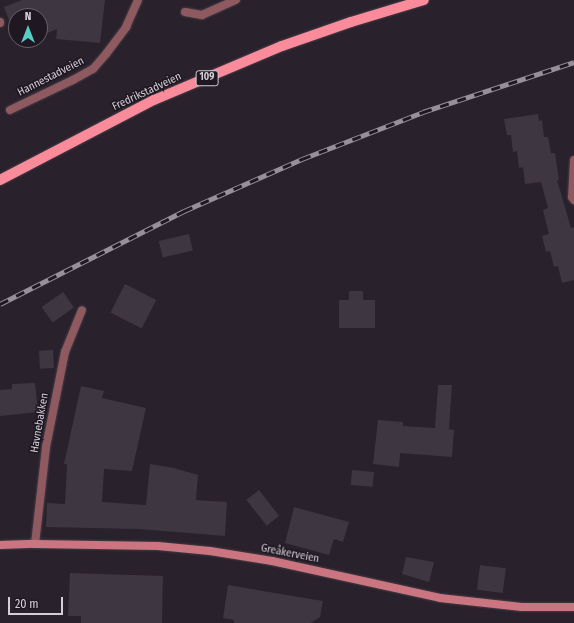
<!DOCTYPE html>
<meta charset="utf-8">
<style>
body{margin:0}
#map{position:relative;width:574px;height:623px;overflow:hidden;background:#29212b;font-family:"Fira Sans Condensed",sans-serif}
div>[style]{position:absolute}
.building>*{inset:0;background:#3e3640;transform-origin:0 0}
.roads{filter:drop-shadow(0 0 1px #453d47) drop-shadow(0 0 1px #453d47)}
.street>*{height:8px;margin:-4px;padding:0 4px;transform-origin:4px;border-radius:4px;background:#8f5960}
.secondary>*{height:8px;margin:-4px;padding:0 4px;transform-origin:4px;border-radius:4px;background:#cb7581}
.primary>*{height:10px;margin:-5px;padding:0 5px;transform-origin:5px;border-radius:5px;background:#fa8b9b}
.rail>*{height:4.5px;margin-top:-2.25px;transform-origin:0;background:repeating-linear-gradient(90deg,#1f1822 0 9px,#969098 0 18px);box-sizing:border-box;border-block:1px solid #969098}
span{translate:-50% -50%;white-space:nowrap;text-align:center;line-height:1.15;-webkit-text-stroke:3px #1f1822;paint-order:stroke}
.shield-label span{padding:1px 3px;background:#1f1822;border:1px solid;border-radius:3px;-webkit-text-stroke-width:0}
.shield-label{font-size:10px;color:#d5d0d7;font-weight:700}
.street-label{font-size:11px;color:#d5d0d7}
.north{position:absolute;left:8px;top:8px;width:40px;height:40px;box-sizing:border-box;background:#1f1822;border:1px solid #68626a;border-radius:50%;rotate:0deg;font-size:11px;font-weight:700;line-height:16px;text-align:center;color:#d5d0d7}
.north::after{content:'';display:block;margin:auto;width:14px;height:18px;background:#56cec3;clip-path:polygon(50% 0,100% 100%,50% 72%,0 100%)}
.scale{position:absolute;left:8px;top:597px;width:55px;height:18px;box-sizing:border-box;border:2px solid #d5d0d7;border-top:0;padding-left:5px;font-size:12px;line-height:14px;white-space:nowrap;color:#d5d0d7;-webkit-text-stroke:3px #1f1822;paint-order:stroke}
</style>
<div id="map">
<div class="building">
<div style="clip-path:polygon(22px 0,105px 0,100px 43px,56px 39px,57px 29px,40px 36px,40px 16px,16px 16px,15px 36px,4px 7px)"></div>
<div style="clip-path:polygon(538px 114px,539px 121px,542px 120px,544px 137px,548px 137px,551px 153px,555px 153px,559px 180px,557px 180px,571px 228px,574px 227px,574px 280px,562px 283px,558px 266px,554px 267px,550px 251px,546px 252px,542px 236px,549px 234px,543px 210px,548px 208px,541px 182px,525px 184px,523px 167px,519px 168px,517px 151px,513px 152px,511px 135px,507px 135px,504px 119px)"></div>
<div style="left:189px;top:234px;width:17px;height:31px;rotate:77deg"></div>
<div style="left:125px;top:284px;width:35px;height:32px;rotate:27deg"></div>
<div style="clip-path:polygon(349px 291px,363px 291px,363px 300px,375px 300px,375px 328px,339px 328px,339px 300px,349px 300px)"></div>
<div style="left:63px;top:292px;width:19px;height:26px;rotate:55deg"></div>
<div style="left:53px;top:350px;width:18px;height:14px;rotate:87deg"></div>
<div style="clip-path:polygon(35px 383px,38px 412px,0 416px,0 390px,12px 389px,12px 384px)"></div>
<div style="clip-path:polygon(438px 385px,452px 385px,449px 429px,454px 430px,452px 457px,400px 453px,399px 467px,373px 464px,378px 420px,403px 422px,403px 426px,435px 428px)"></div>
<div style="clip-path:polygon(81px 386px,104px 391px,102px 398px,146px 408px,132px 471px,104px 469px,102px 502px,146px 505px,150px 464px,174px 468px,198px 475px,196px 500px,227px 502px,225px 536px,139px 529px,46px 527px,47px 503px,65px 504px,67px 464px,64px 464px)"></div>
<div style="left:352px;top:470px;width:22px;height:15px;rotate:5deg"></div>
<div style="left:259px;top:490px;width:33px;height:16px;rotate:52deg"></div>
<div style="clip-path:polygon(294px 507px,349px 522px,343px 542px,334px 539px,329px 555px,285px 543px)"></div>
<div style="clip-path:polygon(406px 557px,434px 562px,429px 582px,402px 574px)"></div>
<div style="left:480px;top:565px;width:26px;height:25px;rotate:7deg"></div>
<div style="clip-path:polygon(70px 573px,163px 576px,162px 623px,81px 623px,81px 616px,68px 616px)"></div>
<div style="clip-path:polygon(228px 585px,323px 601px,320px 617px,311px 623px,234px 623px,234px 620px,223px 618px)"></div>
</div>
<div class="roads">
<div class="street">
<div style="left:185px;top:12px;width:17px;rotate:10deg"></div>
<div style="left:202px;top:15px;width:37px;rotate:-24deg"></div>
<div style="left:0;top:22px;width:1px;rotate:90deg"></div>
<div style="left:10px;top:110px;width:70px;rotate:-25.5deg"></div>
<div style="left:73px;top:80px;width:23px;rotate:-29deg"></div>
<div style="left:93px;top:69px;width:20px;rotate:-49deg"></div>
<div style="left:106px;top:54px;width:34px;rotate:-53deg"></div>
<div style="left:126px;top:27px;width:30px;rotate:-66deg"></div>
<div style="left:574px;top:160px;width:37px;rotate:93deg"></div>
<div style="left:572px;top:197px;width:4px;rotate:56deg"></div>
<div style="left:35px;top:544px;width:98px;rotate:-83.5deg"></div>
<div style="left:46px;top:447px;width:97px;rotate:-78.7deg"></div>
<div style="left:65px;top:352px;width:45px;rotate:-68deg"></div>
</div>
<div class="secondary">
<div style="left:0;top:545px;width:35px;rotate:-2deg"></div>
<div style="left:35px;top:544px;width:123px;rotate:0.9deg"></div>
<div style="left:158px;top:546px;width:52px;rotate:5.5deg"></div>
<div style="left:210px;top:551px;width:63px;rotate:9.2deg"></div>
<div style="left:272px;top:561px;width:172px;rotate:12.4deg"></div>
<div style="left:440px;top:598px;width:82px;rotate:6.3deg"></div>
<div style="left:522px;top:607px;width:52px"></div>
</div>
<div class="primary">
<div style="left:0;top:180px;width:174px;rotate:-27.5deg"></div>
<div style="left:154px;top:100px;width:139px;rotate:-22.9deg"></div>
<div style="left:282px;top:46px;width:73px;rotate:-19.2deg"></div>
<div style="left:351px;top:22px;width:76px;rotate:-16.8deg"></div>
</div>
</div>
<div class="rail">
<div style="left:0;top:304px;width:206px;rotate:-26.8deg"></div>
<div style="left:184px;top:211px;width:129px;rotate:-23.8deg"></div>
<div style="left:302px;top:159px;width:130px;rotate:-21.2deg"></div>
<div style="left:423px;top:112px;width:159px;rotate:-18.3deg"></div>
</div>
<div class="shield-label">
<span style="left:207px;top:78px">109</span>
</div>
<div class="street-label">
<span style="left:51px;top:77px;rotate:-27deg">Hannestadveien</span>
<span style="left:147px;top:92px;rotate:-25deg">Fredrikstadveien</span>
<span style="left:40px;top:423px;rotate:-80deg">Havnebakken</span>
<span style="left:290px;top:554px;rotate:11deg">Greåkerveien</span>
</div>
<div class="north">N</div>
<div class="scale">20 m</div>
</div>
